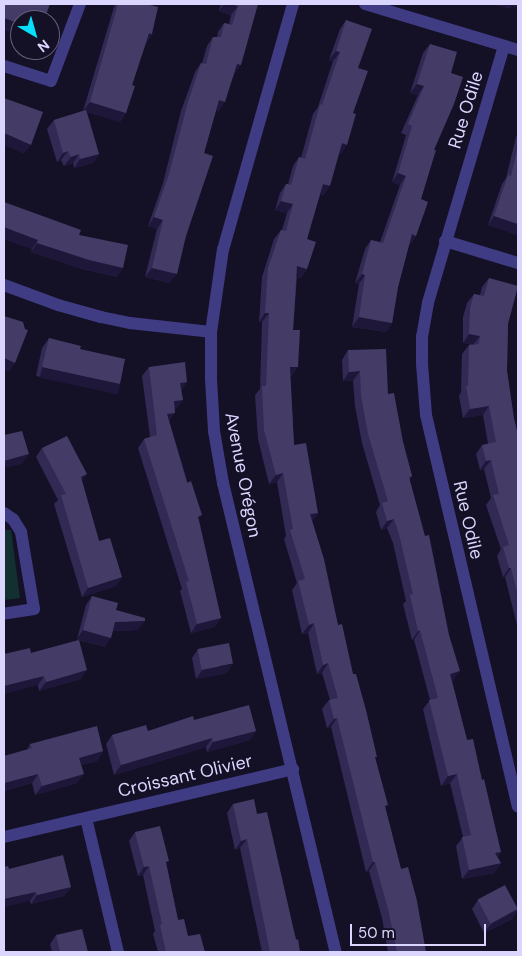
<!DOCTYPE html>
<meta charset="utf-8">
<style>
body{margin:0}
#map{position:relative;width:522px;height:956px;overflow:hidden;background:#141026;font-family:"DM Sans",sans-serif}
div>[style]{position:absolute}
.green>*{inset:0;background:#133030}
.street>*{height:12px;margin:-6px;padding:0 6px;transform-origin:6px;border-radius:6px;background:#3f3c84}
.wall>*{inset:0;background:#322954}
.shaded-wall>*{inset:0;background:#1e173a;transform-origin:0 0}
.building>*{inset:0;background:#443c66;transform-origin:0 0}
span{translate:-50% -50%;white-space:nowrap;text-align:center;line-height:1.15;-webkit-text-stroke:4px #141026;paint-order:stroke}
.street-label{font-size:18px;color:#dbd6fe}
.frame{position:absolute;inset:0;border:5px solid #dbd6fe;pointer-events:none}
.north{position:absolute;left:10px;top:10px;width:50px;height:50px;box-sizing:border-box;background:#141026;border:1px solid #645f7c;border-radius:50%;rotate:142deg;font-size:14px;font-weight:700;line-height:20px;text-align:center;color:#dbd6fe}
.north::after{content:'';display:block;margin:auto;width:18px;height:22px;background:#06defa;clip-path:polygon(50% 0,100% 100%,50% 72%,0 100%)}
.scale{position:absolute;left:350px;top:924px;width:136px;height:22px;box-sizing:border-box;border:2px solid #dbd6fe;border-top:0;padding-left:6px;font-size:15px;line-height:18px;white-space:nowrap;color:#dbd6fe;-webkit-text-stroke:4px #141026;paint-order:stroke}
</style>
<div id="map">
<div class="green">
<div style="clip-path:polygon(4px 530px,11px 530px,20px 598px,4px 600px)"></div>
</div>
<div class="street">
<div style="left:293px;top:4px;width:255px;rotate:105.9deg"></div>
<div style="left:223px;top:249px;width:84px;rotate:98.2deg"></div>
<div style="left:211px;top:332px;width:47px;rotate:90deg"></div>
<div style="left:211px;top:379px;width:52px;rotate:86.7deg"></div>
<div style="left:214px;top:431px;width:53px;rotate:80.2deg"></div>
<div style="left:223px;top:483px;width:482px;rotate:76.5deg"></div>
<div style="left:365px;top:4px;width:160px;rotate:16.7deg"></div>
<div style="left:504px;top:46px;width:268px;rotate:106.5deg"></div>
<div style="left:428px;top:303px;width:34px;rotate:100deg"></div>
<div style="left:422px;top:336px;width:28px;rotate:90deg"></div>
<div style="left:422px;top:364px;width:51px;rotate:85.5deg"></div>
<div style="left:426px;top:415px;width:402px;rotate:76.8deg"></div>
<div style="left:4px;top:66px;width:49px;rotate:17.7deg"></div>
<div style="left:51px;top:81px;width:82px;rotate:-69.4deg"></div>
<div style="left:445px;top:241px;width:76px;rotate:16.8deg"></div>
<div style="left:4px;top:285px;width:58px;rotate:20.3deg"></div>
<div style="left:58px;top:305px;width:45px;rotate:15.6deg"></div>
<div style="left:101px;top:317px;width:30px;rotate:12deg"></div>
<div style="left:130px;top:323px;width:81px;rotate:6.3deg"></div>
<div style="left:4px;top:513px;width:11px;rotate:34deg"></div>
<div style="left:13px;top:519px;width:15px;rotate:58deg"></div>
<div style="left:21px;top:532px;width:78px;rotate:80.4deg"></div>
<div style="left:34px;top:609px;width:30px;rotate:171deg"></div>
<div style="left:86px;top:818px;width:138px;rotate:76.6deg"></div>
<div style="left:4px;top:837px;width:297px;rotate:-13.2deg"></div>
</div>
<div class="wall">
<div style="clip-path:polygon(116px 4px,146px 4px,152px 34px,146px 43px,132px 85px,126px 113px,120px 122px,87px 112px,99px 154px,93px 163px,74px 168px,73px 163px,64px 166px,61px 160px,57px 162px,47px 129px,54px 120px,83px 111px,114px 7px)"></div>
<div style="clip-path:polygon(221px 4px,258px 4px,235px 74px,234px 74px,219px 111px,216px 110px,204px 153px,186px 236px,170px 283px,145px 277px,157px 229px,148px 226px,163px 183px,181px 111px,195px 72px,201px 63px,202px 63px,207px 46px,213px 37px,217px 37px,218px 32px,224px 23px,229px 24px,231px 15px,219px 11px)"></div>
<div style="clip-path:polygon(346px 20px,358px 68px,353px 113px,341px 154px,339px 153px,324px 195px,320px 194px,307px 239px,307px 269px,301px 278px,297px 277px,293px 330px,292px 376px,290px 376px,294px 445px,318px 513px,312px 521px,338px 625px,353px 674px,375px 759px,385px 809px,401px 869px,426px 952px,388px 952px,382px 918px,369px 871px,366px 872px,331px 727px,327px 728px,322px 709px,329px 700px,330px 700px,322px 673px,317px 674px,308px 633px,302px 634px,292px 590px,297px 583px,284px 539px,286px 536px,277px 482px,269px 484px,258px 439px,255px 395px,260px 389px,262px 322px,259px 322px,262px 277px,274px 239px,281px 230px,282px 230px,287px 213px,275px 210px,280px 193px,286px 184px,288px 184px,293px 166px,299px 157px,301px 158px,313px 114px,318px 107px,333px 61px,329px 60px,340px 29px)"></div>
<div style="clip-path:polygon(430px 44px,451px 73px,434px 150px,421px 199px,416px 236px,410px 245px,409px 244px,398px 287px,392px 323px,386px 332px,352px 327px,359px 284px,355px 283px,365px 249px,371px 240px,380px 242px,400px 185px,392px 182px,406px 135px,401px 133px,418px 95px,410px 93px,423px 53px)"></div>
<div style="clip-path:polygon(518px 134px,518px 235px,488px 225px,502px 184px,506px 178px,516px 137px)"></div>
<div style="clip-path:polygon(4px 202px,79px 235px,117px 277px,82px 269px,31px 252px,32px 249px,4px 239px)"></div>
<div style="clip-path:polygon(489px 278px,508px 324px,507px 371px,514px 419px,518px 435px,518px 629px,505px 577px,503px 577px,497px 556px,501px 549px,486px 505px,491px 498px,484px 469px,480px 470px,476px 454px,482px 445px,488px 444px,483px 415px,463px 418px,459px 396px,461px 392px,462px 354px,469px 345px,470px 344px,463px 343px,463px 317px,467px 303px,474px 294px,480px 295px,482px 287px)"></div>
<div style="clip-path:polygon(49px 338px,80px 349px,114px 393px,36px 376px,42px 348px)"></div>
<div style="clip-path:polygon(348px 350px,388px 394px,403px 442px,412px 476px,409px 480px,454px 680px,452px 681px,497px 857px,501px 863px,494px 873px,462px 879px,456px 846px,463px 837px,450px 783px,441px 786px,423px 709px,430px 700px,414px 640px,412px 640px,403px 604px,406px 601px,393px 543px,387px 528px,381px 530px,376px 512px,380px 505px,362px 443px,355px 406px,353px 381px,343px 381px,342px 360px)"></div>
<div style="clip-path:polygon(149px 367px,187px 382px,181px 390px,183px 400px,176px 409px,175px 409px,169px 421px,199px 520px,221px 618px,214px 627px,191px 633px,180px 591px,182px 589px,138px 448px,144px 439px,150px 437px,142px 376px)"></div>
<div style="clip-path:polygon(42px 448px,82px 481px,99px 541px,122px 577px,116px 586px,82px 597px,54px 504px,58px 500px,36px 457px)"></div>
<div style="clip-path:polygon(92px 596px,116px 610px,138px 630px,113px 631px,105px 647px,79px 640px,81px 679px,39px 691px,31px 653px,79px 640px,77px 639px,86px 605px)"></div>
<div style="clip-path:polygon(198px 649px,227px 673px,196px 679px,192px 658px)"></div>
<div style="clip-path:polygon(194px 720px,256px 731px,250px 740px,207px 752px,206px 747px,114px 775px,106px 744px,112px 735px,148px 731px)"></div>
<div style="clip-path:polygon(30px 744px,103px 751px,97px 761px,81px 765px,77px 783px,35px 795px,32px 783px,4px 791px,4px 756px,27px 750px)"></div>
<div style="clip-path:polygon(233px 804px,257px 814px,300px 952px,262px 952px,240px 848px,235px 850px,227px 813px)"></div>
<div style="clip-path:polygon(135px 832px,166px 864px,178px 920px,188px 936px,205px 952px,158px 952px,153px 934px,155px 931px,143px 875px,138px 876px,129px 841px)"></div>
<div style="clip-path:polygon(9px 869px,71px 887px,64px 896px,31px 904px,30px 901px)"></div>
<div style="clip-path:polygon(478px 900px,518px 909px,512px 919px,484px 933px,472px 909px)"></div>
<div style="clip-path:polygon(56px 935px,88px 952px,52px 952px,50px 944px)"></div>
</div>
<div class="shaded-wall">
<div style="clip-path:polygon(224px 4px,231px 4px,238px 6px,231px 15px,219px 11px)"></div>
<div style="clip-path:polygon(490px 4px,518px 4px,518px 8px,512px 6px,510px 9px)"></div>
<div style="clip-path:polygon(4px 18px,20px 24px,20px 35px,4px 30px)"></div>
<div style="clip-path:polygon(149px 33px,152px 34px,145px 43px)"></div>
<div style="clip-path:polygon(336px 51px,340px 52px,333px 61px,329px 60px)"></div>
<div style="clip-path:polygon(237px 64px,241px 65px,235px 74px,230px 73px)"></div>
<div style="clip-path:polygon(417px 84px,424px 86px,418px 95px,410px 93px)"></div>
<div style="clip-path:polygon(219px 100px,225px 102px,219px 111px,213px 109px)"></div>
<div style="clip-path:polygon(90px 102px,126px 113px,120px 122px,83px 111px)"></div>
<div style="clip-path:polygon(4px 133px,31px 145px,24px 154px,4px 145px)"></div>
<div style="clip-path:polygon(342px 143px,347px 145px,341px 154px,335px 152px)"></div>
<div style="clip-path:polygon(68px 151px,61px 160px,57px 162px,63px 153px)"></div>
<div style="clip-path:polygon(79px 154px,73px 163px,64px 166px,71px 157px)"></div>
<div style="clip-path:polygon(99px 154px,93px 163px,74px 168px,80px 159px)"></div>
<div style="clip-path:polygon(398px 173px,406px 176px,400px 185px,392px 182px)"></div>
<div style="clip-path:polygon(323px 184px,330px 186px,324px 195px,317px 193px)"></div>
<div style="clip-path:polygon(281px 201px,293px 204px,287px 213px,275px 210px)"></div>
<div style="clip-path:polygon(494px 216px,518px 224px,518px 235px,488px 225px)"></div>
<div style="clip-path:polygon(154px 217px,163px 220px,157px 229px,148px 226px)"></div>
<div style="clip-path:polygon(4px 227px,38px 240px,32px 249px,4px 239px)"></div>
<div style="clip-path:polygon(412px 234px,416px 236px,410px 245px,405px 243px)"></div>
<div style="clip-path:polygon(37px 243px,123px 268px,117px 277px,82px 269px,31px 252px)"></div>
<div style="clip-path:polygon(297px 266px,307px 269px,301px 278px,291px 275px)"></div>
<div style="clip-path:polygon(152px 268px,177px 274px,170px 283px,145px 277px)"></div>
<div style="clip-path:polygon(362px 274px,365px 275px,359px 284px,355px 283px)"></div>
<div style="clip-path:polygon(265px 313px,269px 313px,262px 322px,259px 322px)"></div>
<div style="clip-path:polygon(359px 317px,392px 323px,386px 332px,352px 327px)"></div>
<div style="clip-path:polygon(469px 334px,480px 336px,473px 345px,463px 343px)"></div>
<div style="clip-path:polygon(4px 358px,15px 363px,9px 372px,4px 370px)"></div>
<div style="left:42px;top:367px;width:80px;height:11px;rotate:12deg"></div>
<div style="clip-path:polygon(290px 367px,298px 367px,292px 376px,283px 376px)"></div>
<div style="clip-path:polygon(360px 371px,353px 381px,343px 381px,349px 372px)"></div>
<div style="clip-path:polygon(187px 382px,181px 392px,180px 383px)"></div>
<div style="clip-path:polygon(183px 400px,176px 409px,168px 410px,174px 401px)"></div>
<div style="clip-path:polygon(489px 406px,483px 415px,463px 418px,470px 409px)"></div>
<div style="clip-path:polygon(175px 413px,169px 422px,167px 414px)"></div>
<div style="clip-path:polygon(29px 454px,22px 464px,4px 468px,4px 461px)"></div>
<div style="clip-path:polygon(491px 460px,484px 469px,480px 470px,486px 461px)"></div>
<div style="clip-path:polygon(283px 473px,277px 482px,269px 484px,276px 475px)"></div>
<div style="clip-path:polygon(87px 474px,80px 483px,81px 477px)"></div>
<div style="clip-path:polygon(318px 513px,312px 522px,310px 514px)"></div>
<div style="clip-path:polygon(394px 519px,387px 528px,381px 530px,387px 521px)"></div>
<div style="clip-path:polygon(509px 568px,511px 568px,505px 577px,503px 577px)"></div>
<div style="clip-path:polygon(122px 577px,116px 586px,82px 597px,88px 588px)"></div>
<div style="clip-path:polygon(221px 618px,214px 627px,191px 633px,197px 624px)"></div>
<div style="clip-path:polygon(145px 621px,138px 630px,109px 631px,115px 622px)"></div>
<div style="clip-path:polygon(314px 623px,308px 633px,302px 634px,309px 625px)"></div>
<div style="clip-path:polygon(83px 630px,111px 638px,105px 647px,77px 639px)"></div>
<div style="clip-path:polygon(420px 630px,414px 640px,412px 640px,418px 631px)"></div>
<div style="clip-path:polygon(328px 663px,322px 673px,317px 674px,323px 665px)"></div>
<div style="clip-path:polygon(233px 664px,227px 673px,196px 679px,202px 670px)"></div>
<div style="clip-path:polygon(87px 670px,81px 679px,39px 691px,46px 682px)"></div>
<div style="clip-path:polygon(460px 671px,454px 680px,444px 683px,450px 674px)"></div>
<div style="clip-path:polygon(44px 676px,38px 685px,4px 694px,4px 686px)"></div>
<div style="clip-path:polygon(337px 718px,331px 727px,327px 728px,334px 719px)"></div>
<div style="clip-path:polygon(256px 731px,250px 740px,207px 752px,213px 742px)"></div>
<div style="clip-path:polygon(212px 738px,206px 747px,114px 775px,121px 765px)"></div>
<div style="clip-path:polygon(103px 751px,97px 761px,73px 767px,79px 758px)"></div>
<div style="clip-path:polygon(38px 774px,32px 783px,4px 791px,4px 783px)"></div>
<div style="clip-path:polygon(84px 774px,77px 783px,35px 795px,42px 786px)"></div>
<div style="clip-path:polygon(457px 774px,450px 783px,441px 786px,448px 776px)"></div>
<div style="clip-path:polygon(247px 839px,240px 848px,235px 850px,241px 841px)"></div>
<div style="clip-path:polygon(501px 852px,495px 862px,495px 853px)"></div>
<div style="clip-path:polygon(373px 862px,375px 862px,369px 871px,366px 872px)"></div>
<div style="clip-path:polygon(501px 863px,494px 873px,462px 879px,469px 870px)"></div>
<div style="clip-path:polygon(149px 866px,143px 875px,138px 876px,144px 867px)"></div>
<div style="clip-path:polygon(71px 887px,64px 896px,31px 904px,37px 895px)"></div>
<div style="clip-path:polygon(36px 892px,30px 901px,4px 907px,4px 899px)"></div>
<div style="clip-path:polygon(518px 909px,512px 919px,484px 933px,491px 924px)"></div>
</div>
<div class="building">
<div style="clip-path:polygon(4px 4px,50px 4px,44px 20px,20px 20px,20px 24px,4px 18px)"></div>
<div style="clip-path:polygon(118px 4px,146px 4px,158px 7px,152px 34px,149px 33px,132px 85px,135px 86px,126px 113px,90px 102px)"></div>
<div style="clip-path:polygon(231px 4px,258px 4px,241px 65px,237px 64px,225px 102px,219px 100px,204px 153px,213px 156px,186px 236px,177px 274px,152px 268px,163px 220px,154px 217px,169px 174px,188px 102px,201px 63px,206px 64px,213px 37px,221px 37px,224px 23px,232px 25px,238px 6px)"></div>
<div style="clip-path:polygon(346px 20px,372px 29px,358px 68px,368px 71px,353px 113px,356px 114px,347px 145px,342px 143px,330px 186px,323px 184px,307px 239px,316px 242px,307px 269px,297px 266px,293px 330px,300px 330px,298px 367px,290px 367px,294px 445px,306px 443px,318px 513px,310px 514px,324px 559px,338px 625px,342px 624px,353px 674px,356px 674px,366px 710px,377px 757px,375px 757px,388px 805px,385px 806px,401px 869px,408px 867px,417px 901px,426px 952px,397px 952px,388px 909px,375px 862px,373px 862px,337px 718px,334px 719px,329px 700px,338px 698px,328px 663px,323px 665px,314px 623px,309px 625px,298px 581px,305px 579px,290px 530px,293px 529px,283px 473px,276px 475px,264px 430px,262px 386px,266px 386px,269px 313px,265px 313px,268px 268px,281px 230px,286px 231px,293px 204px,281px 201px,286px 184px,291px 185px,299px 157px,305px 159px,320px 104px,322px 105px,340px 52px,336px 51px)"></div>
<div style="clip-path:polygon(430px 44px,457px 52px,451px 73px,463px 77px,454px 104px,434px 150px,436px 150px,421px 199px,428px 202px,416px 236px,412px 234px,398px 287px,392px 323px,359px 317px,365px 275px,362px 274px,371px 240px,383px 243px,406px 176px,398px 173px,412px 126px,408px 124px,424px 86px,417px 84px)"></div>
<div style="clip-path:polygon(4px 98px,43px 112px,31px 145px,4px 133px)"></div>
<div style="clip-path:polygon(86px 110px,99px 154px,80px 159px,79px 154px,71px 157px,68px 151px,63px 153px,54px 120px)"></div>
<div style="clip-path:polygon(518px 145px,518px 224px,494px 216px,508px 175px,511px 176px)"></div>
<div style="clip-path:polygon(4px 202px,81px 230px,79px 235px,128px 245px,123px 268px,89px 260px,37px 243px,38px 240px,4px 227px)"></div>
<div style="clip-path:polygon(489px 278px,518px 286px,508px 324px,507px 371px,514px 419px,518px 435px,518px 595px,511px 568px,509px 568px,503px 547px,509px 545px,493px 495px,499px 494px,491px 460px,486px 461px,482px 445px,496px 442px,489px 406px,470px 409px,466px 386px,468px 386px,469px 345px,479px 344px,480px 336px,469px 334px,470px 308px,474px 294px,484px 296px)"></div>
<div style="clip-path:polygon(4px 316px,23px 322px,25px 329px,28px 330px,15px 363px,4px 358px)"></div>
<div style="clip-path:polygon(49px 338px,81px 346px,80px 349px,125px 359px,120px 384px,42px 367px)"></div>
<div style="clip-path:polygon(386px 349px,388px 394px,394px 393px,403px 442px,412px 476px,409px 477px,425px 536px,429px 535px,449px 635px,460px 671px,450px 674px,467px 740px,473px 739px,482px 780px,484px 779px,501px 852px,495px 853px,501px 863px,469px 870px,462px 837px,471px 835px,457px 774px,448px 776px,429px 700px,438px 698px,420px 630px,418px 631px,410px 595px,413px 594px,399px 534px,394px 519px,387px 521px,382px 503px,388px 501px,368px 434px,361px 396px,360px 371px,349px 372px,348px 350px)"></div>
<div style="clip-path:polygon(185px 362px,187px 382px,180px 383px,183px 400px,174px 401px,175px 413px,167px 414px,187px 483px,191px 481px,202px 515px,198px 517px,221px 618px,197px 624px,186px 582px,189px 581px,144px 439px,157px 435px,149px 367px)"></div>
<div style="clip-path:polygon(22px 431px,29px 454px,4px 461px,4px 435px)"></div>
<div style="clip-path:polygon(67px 436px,87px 474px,81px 477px,99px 541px,110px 538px,122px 577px,88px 588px,61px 495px,66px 494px,42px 448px)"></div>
<div style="clip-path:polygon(92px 596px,118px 603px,116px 610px,145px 618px,145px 621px,115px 622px,111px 638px,83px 630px)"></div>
<div style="clip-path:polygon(79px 640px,87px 670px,46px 682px,44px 676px,4px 686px,4px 654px,30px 648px,31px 653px)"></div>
<div style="left:229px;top:643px;width:21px;height:32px;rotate:79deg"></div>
<div style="clip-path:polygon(249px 705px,256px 731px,213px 742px,212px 738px,121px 765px,112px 735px,146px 725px,148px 731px,193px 716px,194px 720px)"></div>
<div style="clip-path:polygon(97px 726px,103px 751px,79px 758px,84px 774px,42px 786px,38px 774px,4px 783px,4px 756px,32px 748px,30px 744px)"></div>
<div style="clip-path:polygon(254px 799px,257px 814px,267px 812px,296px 940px,298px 939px,300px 952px,270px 952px,247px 839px,241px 841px,233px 804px)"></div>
<div style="clip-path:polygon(160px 826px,169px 861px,166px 862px,178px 920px,184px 919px,188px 936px,200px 934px,205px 952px,166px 952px,160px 925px,162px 924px,149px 866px,144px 867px,135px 832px)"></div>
<div style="clip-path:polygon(63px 855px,71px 887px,37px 895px,36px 892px,4px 899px,4px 867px,8px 866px,9px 869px)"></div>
<div style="left:505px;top:885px;width:27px;height:31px;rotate:62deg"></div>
<div style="clip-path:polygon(82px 929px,88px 952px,60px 952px,56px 935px)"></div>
</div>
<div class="street-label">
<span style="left:466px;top:110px;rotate:-73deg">Rue Odile</span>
<span style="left:243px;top:475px;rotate:79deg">Avenue Orégon</span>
<span style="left:468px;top:520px;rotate:77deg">Rue Odile</span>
<span style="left:185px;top:776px;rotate:-13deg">Croissant Olivier</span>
</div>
<div class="frame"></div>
<div class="north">N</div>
<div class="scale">50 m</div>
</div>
